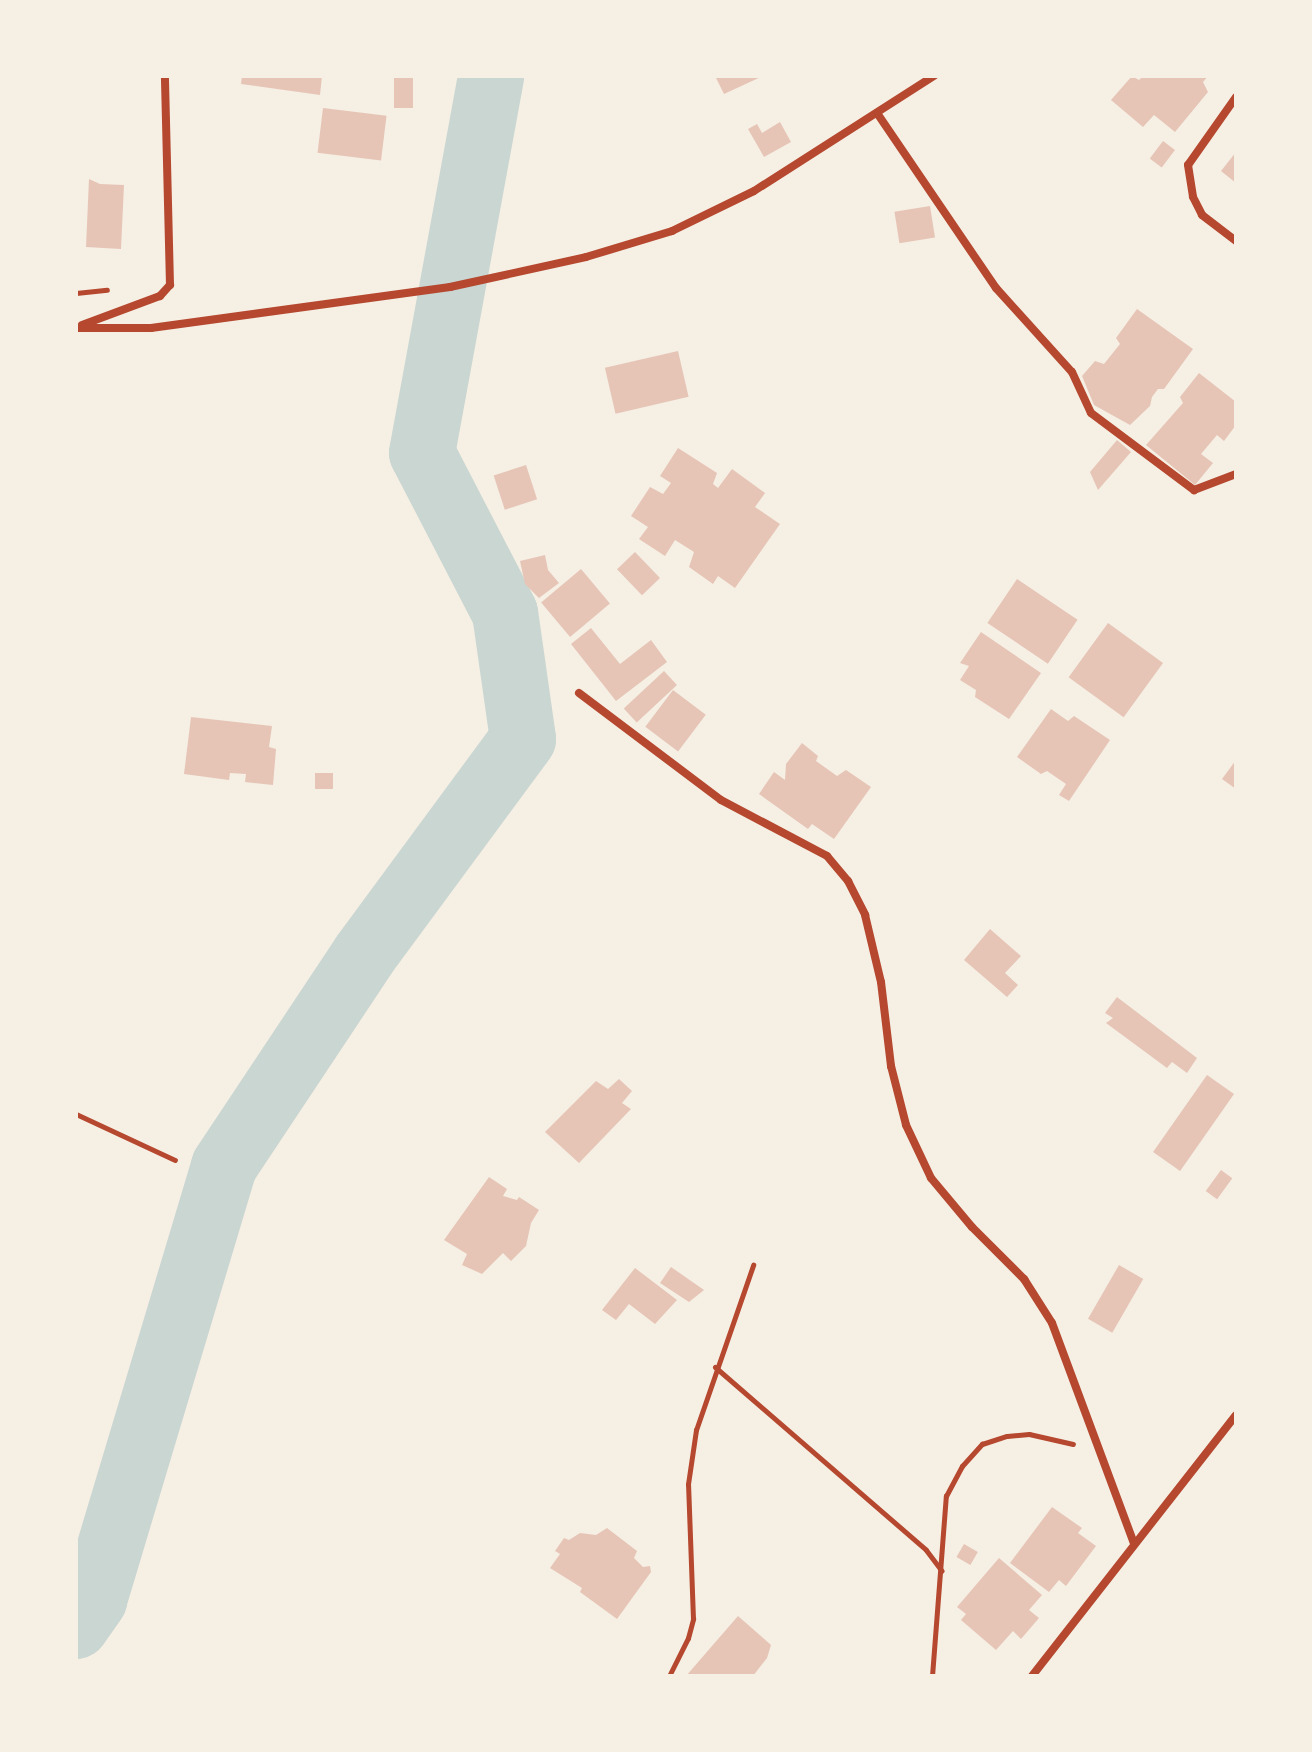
<!DOCTYPE html>
<style>
body{margin:0}
#map{position:relative;width:1312px;height:1752px;overflow:hidden;background:#f6efe4;font-family:"Sofia Sans Condensed",sans-serif}
div>[style]{position:absolute}
.river>*{height:66px;margin:-33px;padding:0 33px;transform-origin:33px;border-radius:33px;background:#c9d6d2}
.building>*{inset:0;background:#e6c5b7;transform-origin:0 0}
.path>*{height:5px;margin:-2.5px;padding:0 2.5px;transform-origin:2.5px;border-radius:2.5px;background:#b5482f}
.minor>*{height:8px;margin:-4px;padding:0 4px;transform-origin:4px;border-radius:4px;background:#b5482f}
span{translate:-50% -50%;white-space:nowrap;text-align:center;line-height:1.15;-webkit-text-stroke:7px #f6efe4;paint-order:stroke}
.frame{position:absolute;inset:0;border:78px solid #f6efe4;pointer-events:none}
</style>
<div id="map">
<div class="river">
<div style="left:76px;top:1626px;width:32px;rotate:-55deg"></div>
<div style="left:94px;top:1600px;width:453px;rotate:-73.3deg"></div>
<div style="left:224px;top:1166px;width:253px;rotate:-56.4deg"></div>
<div style="left:364px;top:955px;width:268px;rotate:-53.6deg"></div>
<div style="left:523px;top:739px;width:127px;rotate:-98.1deg"></div>
<div style="left:505px;top:613px;width:180px;rotate:-117.4deg"></div>
<div style="left:422px;top:453px;width:383px;rotate:-79.6deg"></div>
</div>
<div class="building">
<div style="clip-path:polygon(242px 76px,322px 76px,320px 95px,241px 84px)"></div>
<div style="left:394px;top:76px;width:19px;height:32px"></div>
<div style="clip-path:polygon(715px 76px,763px 76px,724px 94px)"></div>
<div style="clip-path:polygon(1132px 76px,1139px 80px,1143px 76px,1208px 76px,1203px 82px,1208px 92px,1175px 132px,1154px 115px,1143px 127px,1111px 100px)"></div>
<div style="left:323px;top:108px;width:64px;height:45px;rotate:7deg"></div>
<div style="clip-path:polygon(780px 122px,791px 142px,764px 157px,748px 129px,757px 124px,762px 133px)"></div>
<div style="left:1163px;top:141px;width:15px;height:22px;rotate:37deg"></div>
<div style="clip-path:polygon(1236px 152px,1236px 183px,1221px 171px)"></div>
<div style="clip-path:polygon(89px 179px,100px 184px,124px 185px,121px 249px,86px 247px)"></div>
<div style="left:930px;top:206px;width:32px;height:36px;rotate:81deg"></div>
<div style="clip-path:polygon(1137px 309px,1193px 349px,1164px 389px,1158px 389px,1152px 397px,1150px 406px,1130px 425px,1094px 405px,1082px 376px,1095px 361px,1104px 364px,1120px 344px,1116px 338px)"></div>
<div style="left:678px;top:351px;width:47px;height:75px;rotate:77deg"></div>
<div style="clip-path:polygon(1199px 373px,1236px 402px,1236px 425px,1224px 441px,1217px 435px,1201px 454px,1213px 463px,1195px 485px,1146px 445px,1183px 403px,1180px 397px)"></div>
<div style="clip-path:polygon(1117px 440px,1131px 452px,1098px 490px,1090px 472px)"></div>
<div style="clip-path:polygon(678px 448px,717px 473px,713px 484px,718px 488px,732px 469px,765px 493px,755px 507px,780px 524px,735px 588px,718px 576px,713px 584px,689px 567px,694px 552px,675px 540px,665px 556px,639px 539px,648px 527px,631px 516px,650px 487px,663px 494px,671px 483px,660px 476px)"></div>
<div style="left:526px;top:465px;width:36px;height:34px;rotate:72deg"></div>
<div style="left:635px;top:552px;width:36px;height:25px;rotate:46deg"></div>
<div style="clip-path:polygon(545px 555px,548px 570px,559px 583px,539px 598px,525px 584px,520px 561px)"></div>
<div style="left:581px;top:569px;width:45px;height:52px;rotate:50deg"></div>
<div style="left:1017px;top:579px;width:73px;height:53px;rotate:34deg"></div>
<div style="left:1108px;top:623px;width:68px;height:67px;rotate:36deg"></div>
<div style="clip-path:polygon(591px 628px,620px 664px,651px 640px,667px 662px,616px 701px,571px 644px)"></div>
<div style="clip-path:polygon(981px 632px,1041px 673px,1009px 719px,975px 697px,976px 690px,960px 680px,969px 666px,960px 663px)"></div>
<div style="left:664px;top:671px;width:19px;height:55px;rotate:47deg"></div>
<div style="left:673px;top:690px;width:41px;height:46px;rotate:37deg"></div>
<div style="clip-path:polygon(1051px 709px,1068px 721px,1074px 716px,1110px 740px,1069px 801px,1059px 795px,1066px 784px,1047px 771px,1041px 774px,1017px 757px)"></div>
<div style="clip-path:polygon(191px 717px,272px 726px,269px 747px,276px 749px,273px 785px,245px 782px,246px 774px,230px 773px,229px 780px,184px 774px)"></div>
<div style="clip-path:polygon(802px 743px,818px 756px,816px 761px,837px 776px,846px 770px,871px 787px,834px 839px,812px 824px,808px 829px,759px 794px,774px 772px,785px 780px,786px 764px)"></div>
<div style="clip-path:polygon(1236px 760px,1236px 789px,1222px 779px)"></div>
<div style="left:315px;top:773px;width:18px;height:16px"></div>
<div style="clip-path:polygon(990px 929px,1021px 956px,1005px 973px,1018px 985px,1007px 997px,964px 960px)"></div>
<div style="clip-path:polygon(1117px 997px,1197px 1058px,1187px 1073px,1172px 1062px,1167px 1068px,1106px 1023px,1113px 1018px,1105px 1013px)"></div>
<div style="left:1207px;top:1075px;width:33px;height:94px;rotate:35deg"></div>
<div style="clip-path:polygon(619px 1079px,632px 1091px,622px 1103px,631px 1109px,579px 1163px,545px 1132px,596px 1081px,608px 1089px)"></div>
<div style="left:1221px;top:1170px;width:14px;height:26px;rotate:36deg"></div>
<div style="clip-path:polygon(489px 1177px,507px 1189px,503px 1196px,517px 1200px,519px 1197px,539px 1210px,531px 1223px,526px 1246px,511px 1261px,503px 1253px,482px 1274px,462px 1265px,467px 1254px,444px 1240px)"></div>
<div style="left:1119px;top:1265px;width:28px;height:62px;rotate:30deg"></div>
<div style="clip-path:polygon(671px 1267px,704px 1290px,689px 1302px,660px 1283px)"></div>
<div style="clip-path:polygon(635px 1268px,677px 1300px,655px 1324px,629px 1304px,616px 1320px,602px 1310px)"></div>
<div style="clip-path:polygon(1052px 1507px,1082px 1528px,1078px 1533px,1096px 1546px,1066px 1586px,1059px 1580px,1049px 1592px,1010px 1563px)"></div>
<div style="clip-path:polygon(607px 1528px,637px 1551px,634px 1558px,643px 1567px,650px 1566px,651px 1572px,617px 1619px,580px 1592px,582px 1588px,550px 1568px,560px 1554px,555px 1551px,564px 1538px,569px 1540px,580px 1533px,596px 1535px)"></div>
<div style="left:964px;top:1544px;width:16px;height:15px;rotate:30deg"></div>
<div style="clip-path:polygon(999px 1558px,1042px 1595px,1029px 1610px,1039px 1618px,1021px 1639px,1013px 1631px,996px 1650px,961px 1620px,966px 1614px,957px 1607px)"></div>
<div style="clip-path:polygon(738px 1616px,771px 1645px,767px 1658px,753px 1676px,686px 1676px)"></div>
</div>
<div class="path">
<div style="left:76px;top:293px;width:31px;rotate:-6deg"></div>
<div style="left:76px;top:1114px;width:109px;rotate:24.9deg"></div>
<div style="left:715px;top:1367px;width:279px;rotate:40.9deg"></div>
<div style="left:926px;top:1550px;width:26px;rotate:53deg"></div>
<div style="left:669px;top:1676px;width:42px;rotate:-63.4deg"></div>
<div style="left:688px;top:1638px;width:20px;rotate:-75deg"></div>
<div style="left:693px;top:1619px;width:135px;rotate:-92.1deg"></div>
<div style="left:688px;top:1484px;width:55px;rotate:-81.6deg"></div>
<div style="left:696px;top:1430px;width:175px;rotate:-70.9deg"></div>
<div style="left:932px;top:1676px;width:181px;rotate:-85.6deg"></div>
<div style="left:946px;top:1496px;width:34px;rotate:-62deg"></div>
<div style="left:962px;top:1466px;width:30px;rotate:-48deg"></div>
<div style="left:982px;top:1444px;width:26px;rotate:-18deg"></div>
<div style="left:1007px;top:1436px;width:22px;rotate:-5deg"></div>
<div style="left:1029px;top:1434px;width:45px;rotate:12.8deg"></div>
</div>
<div class="minor">
<div style="left:1236px;top:97px;width:83px;rotate:125.2deg"></div>
<div style="left:1188px;top:165px;width:32px;rotate:81deg"></div>
<div style="left:1193px;top:197px;width:20px;rotate:63deg"></div>
<div style="left:1202px;top:215px;width:43px;rotate:37.4deg"></div>
<div style="left:877px;top:113px;width:212px;rotate:55.8deg"></div>
<div style="left:996px;top:288px;width:113px;rotate:47.9deg"></div>
<div style="left:1072px;top:372px;width:45px;rotate:65.1deg"></div>
<div style="left:1091px;top:413px;width:129px;rotate:36.8deg"></div>
<div style="left:1194px;top:490px;width:45px;rotate:-20.9deg"></div>
<div style="left:82px;top:325px;width:83px;rotate:-20.4deg"></div>
<div style="left:160px;top:296px;width:15px;rotate:-48deg"></div>
<div style="left:170px;top:285px;width:209px;rotate:-91.4deg"></div>
<div style="left:76px;top:328px;width:75px"></div>
<div style="left:151px;top:328px;width:302px;rotate:-7.8deg"></div>
<div style="left:450px;top:287px;width:139px;rotate:-12.4deg"></div>
<div style="left:586px;top:257px;width:90px;rotate:-16.8deg"></div>
<div style="left:672px;top:231px;width:91px;rotate:-26deg"></div>
<div style="left:754px;top:191px;width:214px;rotate:-32.6deg"></div>
<div style="left:579px;top:693px;width:178px;rotate:37deg"></div>
<div style="left:721px;top:800px;width:120px;rotate:27.8deg"></div>
<div style="left:827px;top:856px;width:33px;rotate:50deg"></div>
<div style="left:848px;top:881px;width:38px;rotate:63deg"></div>
<div style="left:865px;top:915px;width:69px;rotate:76.6deg"></div>
<div style="left:881px;top:982px;width:85px;rotate:83.2deg"></div>
<div style="left:891px;top:1066px;width:61px;rotate:75.7deg"></div>
<div style="left:906px;top:1125px;width:59px;rotate:64.7deg"></div>
<div style="left:931px;top:1178px;width:64px;rotate:50.1deg"></div>
<div style="left:972px;top:1227px;width:74px;rotate:45deg"></div>
<div style="left:1024px;top:1279px;width:52px;rotate:57.5deg"></div>
<div style="left:1052px;top:1323px;width:235px;rotate:69.6deg"></div>
<div style="left:1032px;top:1676px;width:331px;rotate:-52deg"></div>
</div>
<div class="frame"></div>
</div>
